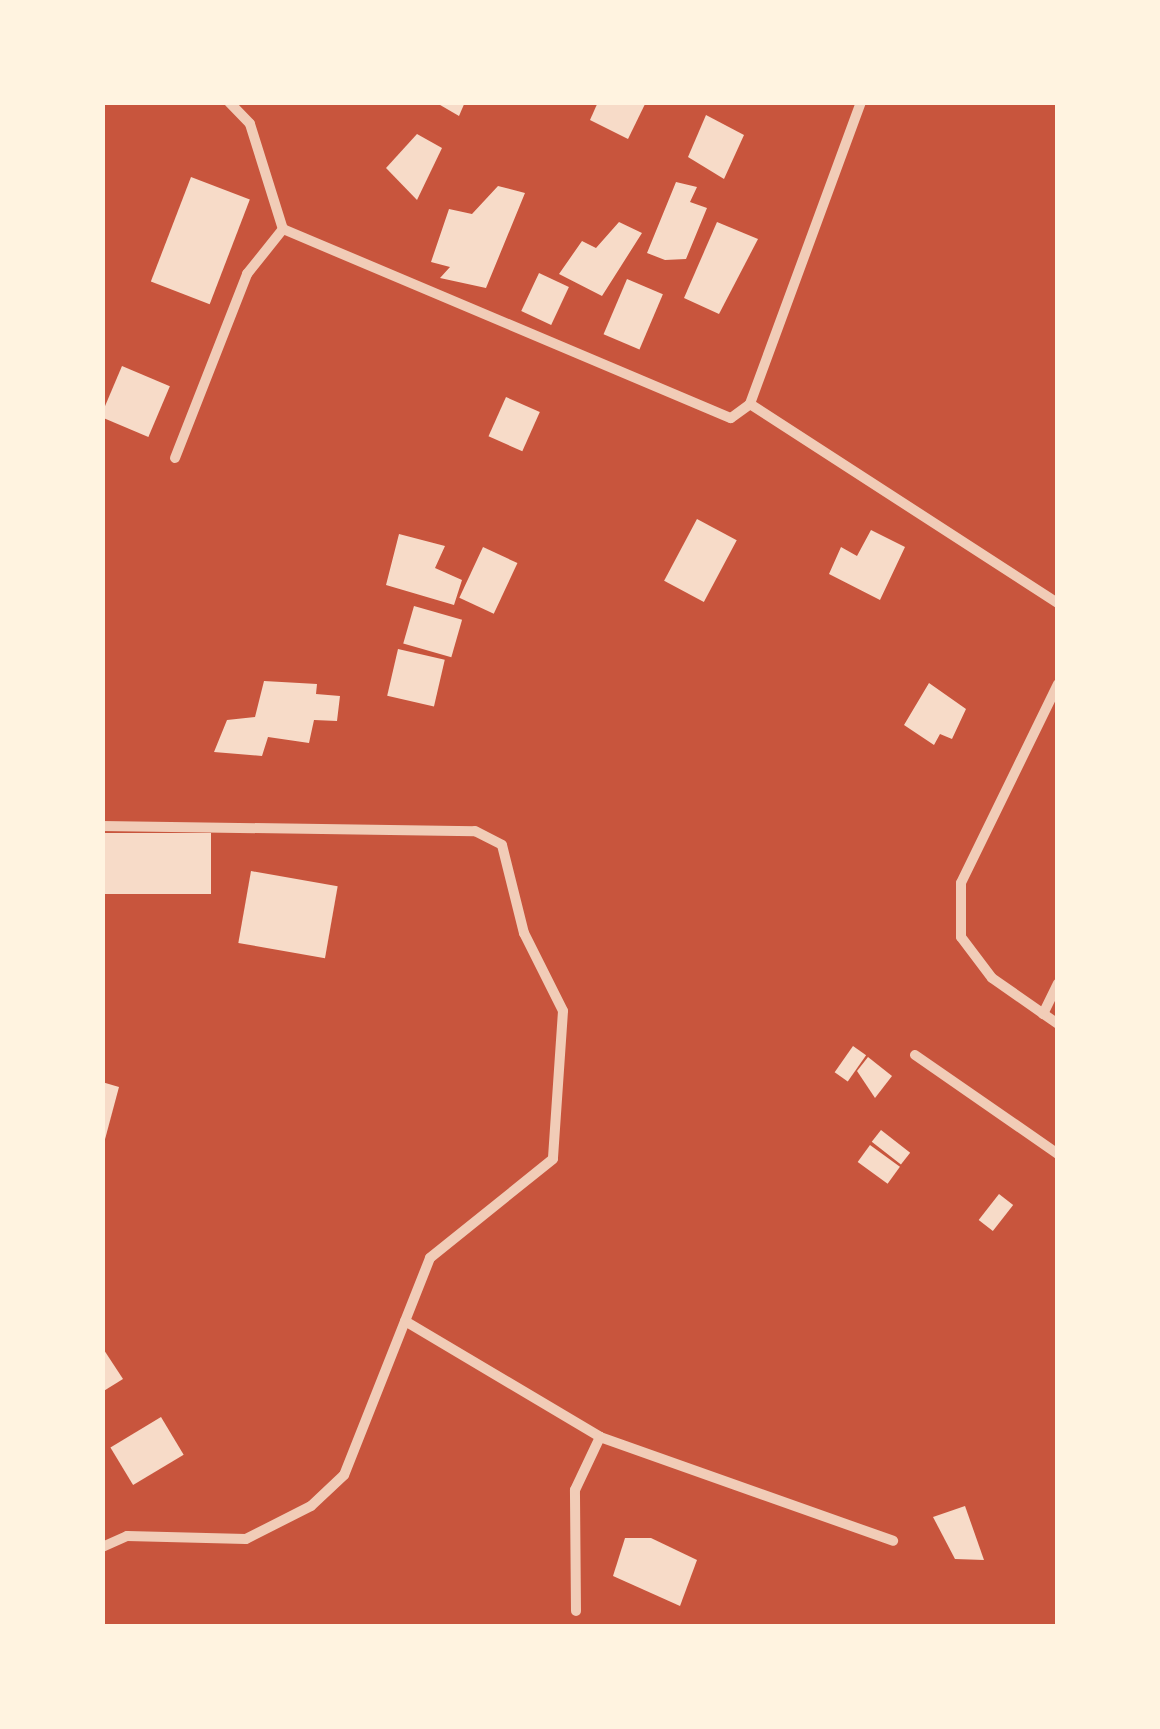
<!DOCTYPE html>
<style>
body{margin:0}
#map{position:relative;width:1160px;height:1729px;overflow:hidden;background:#c8553d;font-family:"DM Sans",sans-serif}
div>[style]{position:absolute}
.building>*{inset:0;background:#f7dbc8;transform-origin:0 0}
.minor>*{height:10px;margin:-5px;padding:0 5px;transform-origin:5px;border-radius:5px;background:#f1ccb7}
span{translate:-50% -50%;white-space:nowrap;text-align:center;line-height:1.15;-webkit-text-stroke:8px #fff3e0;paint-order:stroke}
.frame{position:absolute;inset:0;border:105px solid #fff3e0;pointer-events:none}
</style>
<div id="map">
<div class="building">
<div style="clip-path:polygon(435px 102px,465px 102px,459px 116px)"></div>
<div style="clip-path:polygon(598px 102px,646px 102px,628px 139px,590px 120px)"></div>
<div style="clip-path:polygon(706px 115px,744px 135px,724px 179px,688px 157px)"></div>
<div style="clip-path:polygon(417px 134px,442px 148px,417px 200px,386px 168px)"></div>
<div style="left:191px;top:177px;width:63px;height:112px;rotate:21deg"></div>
<div style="clip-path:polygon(676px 182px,697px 187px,690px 202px,707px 208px,686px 259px,665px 260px,647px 253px)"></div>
<div style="clip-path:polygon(498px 186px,525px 193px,486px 288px,440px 278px,450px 267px,431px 262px,449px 209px,472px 214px)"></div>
<div style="clip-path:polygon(619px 222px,642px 233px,602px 296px,559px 274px,582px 241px,596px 248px)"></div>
<div style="clip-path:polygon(717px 222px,758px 239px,719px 314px,684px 298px)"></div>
<div style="left:539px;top:273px;width:33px;height:42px;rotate:25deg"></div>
<div style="left:627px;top:279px;width:39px;height:60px;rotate:23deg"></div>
<div style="left:122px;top:366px;width:52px;height:55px;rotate:23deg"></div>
<div style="left:506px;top:397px;width:37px;height:43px;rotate:24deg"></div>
<div style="left:697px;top:519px;width:45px;height:70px;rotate:28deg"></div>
<div style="clip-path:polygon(871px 530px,905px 547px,880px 600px,829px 574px,841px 547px,857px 556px)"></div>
<div style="clip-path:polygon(399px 534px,445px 546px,435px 568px,462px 580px,454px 605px,386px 585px)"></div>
<div style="left:483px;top:547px;width:38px;height:56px;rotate:25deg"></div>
<div style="left:414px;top:606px;width:50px;height:39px;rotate:16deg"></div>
<div style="left:398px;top:649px;width:48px;height:48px;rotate:13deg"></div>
<div style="clip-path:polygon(264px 681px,317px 684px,316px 694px,340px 696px,337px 721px,314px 720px,309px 743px,268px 737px,262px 756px,214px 752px,227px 720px,255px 717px)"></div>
<div style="clip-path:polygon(929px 683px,966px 709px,952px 739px,940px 734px,934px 745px,904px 725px)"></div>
<div style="left:211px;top:833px;width:61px;height:108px;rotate:90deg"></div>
<div style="left:251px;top:871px;width:88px;height:73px;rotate:10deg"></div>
<div style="left:853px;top:1046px;width:16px;height:32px;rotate:35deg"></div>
<div style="clip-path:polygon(868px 1057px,892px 1076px,875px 1098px,857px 1071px)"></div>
<div style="clip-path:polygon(102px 1082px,119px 1087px,104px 1143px,102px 1143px)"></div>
<div style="left:881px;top:1130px;width:37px;height:15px;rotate:38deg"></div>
<div style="left:870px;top:1145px;width:37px;height:21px;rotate:36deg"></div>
<div style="left:999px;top:1194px;width:18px;height:33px;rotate:38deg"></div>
<div style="clip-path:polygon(102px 1347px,123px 1379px,102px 1392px)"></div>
<div style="left:161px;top:1417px;width:44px;height:59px;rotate:59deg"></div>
<div style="clip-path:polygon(965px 1506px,984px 1560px,955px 1559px,933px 1517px)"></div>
<div style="clip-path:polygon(625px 1538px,651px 1538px,697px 1560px,680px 1606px,613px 1576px)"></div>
</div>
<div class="minor">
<div style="left:229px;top:102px;width:30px;rotate:46deg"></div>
<div style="left:250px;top:124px;width:110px;rotate:72.6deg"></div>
<div style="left:283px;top:229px;width:486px;rotate:22.9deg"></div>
<div style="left:731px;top:418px;width:24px;rotate:-36deg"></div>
<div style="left:861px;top:102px;width:322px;rotate:110.2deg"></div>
<div style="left:750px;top:404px;width:367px;rotate:32.9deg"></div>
<div style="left:175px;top:458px;width:198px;rotate:-68.6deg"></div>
<div style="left:247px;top:274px;width:58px;rotate:-51.3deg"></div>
<div style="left:1058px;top:684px;width:221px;rotate:116deg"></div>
<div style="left:961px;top:883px;width:54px;rotate:90deg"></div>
<div style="left:961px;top:937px;width:51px;rotate:52.9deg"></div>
<div style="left:992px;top:978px;width:80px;rotate:34.9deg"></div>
<div style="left:102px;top:826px;width:373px;rotate:0.8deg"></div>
<div style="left:475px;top:831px;width:30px;rotate:27deg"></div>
<div style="left:502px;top:845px;width:91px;rotate:76deg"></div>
<div style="left:524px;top:933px;width:87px;rotate:63.4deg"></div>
<div style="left:563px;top:1011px;width:148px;rotate:93.9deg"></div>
<div style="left:553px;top:1159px;width:158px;rotate:141.2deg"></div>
<div style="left:430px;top:1258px;width:233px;rotate:111.6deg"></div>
<div style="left:344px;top:1475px;width:45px;rotate:136.8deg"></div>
<div style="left:311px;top:1506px;width:73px;rotate:153.1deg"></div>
<div style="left:246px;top:1539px;width:119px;rotate:-178.6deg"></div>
<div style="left:127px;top:1536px;width:27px;rotate:156deg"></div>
<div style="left:1043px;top:1014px;width:34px;rotate:-64deg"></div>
<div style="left:915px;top:1055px;width:174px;rotate:34.7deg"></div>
<div style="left:405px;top:1321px;width:227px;rotate:30.7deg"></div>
<div style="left:600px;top:1437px;width:311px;rotate:19.5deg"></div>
<div style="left:576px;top:1611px;width:121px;rotate:-90.5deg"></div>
<div style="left:575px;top:1490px;width:59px;rotate:-64.7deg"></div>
</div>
<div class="frame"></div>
</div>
